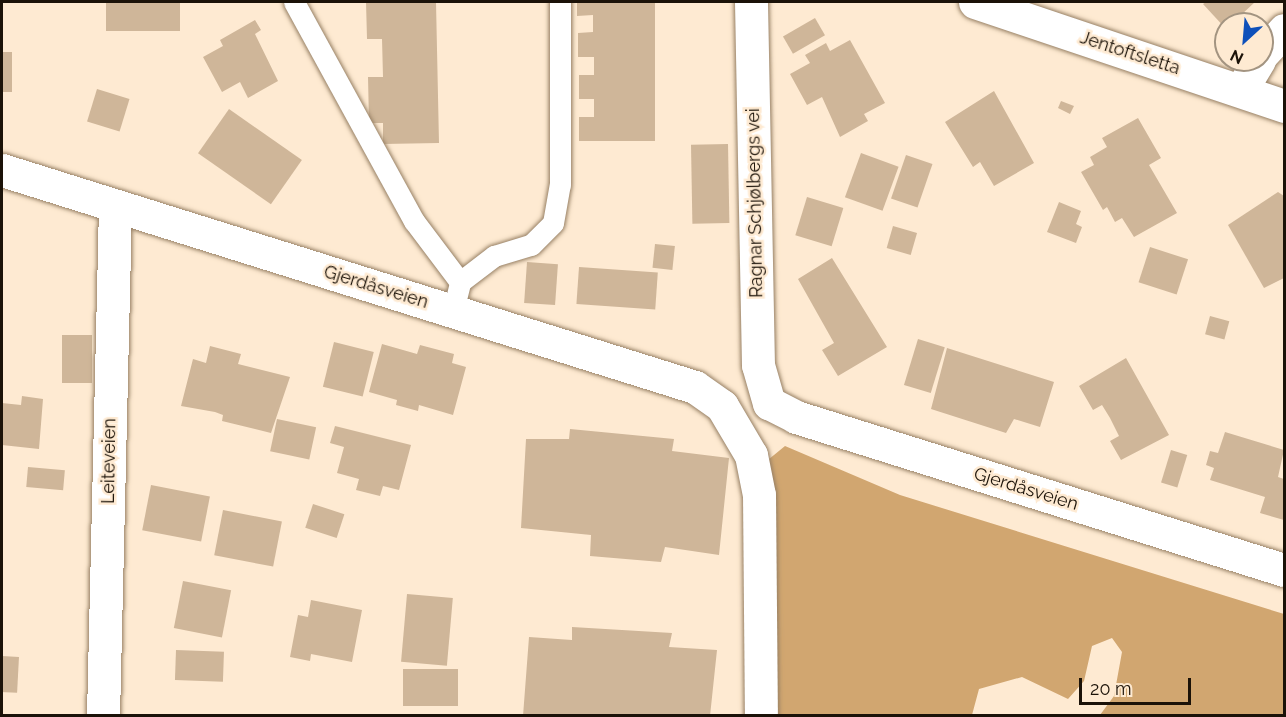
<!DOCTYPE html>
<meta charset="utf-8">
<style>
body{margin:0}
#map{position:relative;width:1286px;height:717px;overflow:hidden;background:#feead2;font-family:Raleway,sans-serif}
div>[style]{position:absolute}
.forest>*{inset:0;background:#d1a670}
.building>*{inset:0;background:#cfb699;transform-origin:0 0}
.roads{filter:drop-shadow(0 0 2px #978064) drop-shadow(0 0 2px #978064)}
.lane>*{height:21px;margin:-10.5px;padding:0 10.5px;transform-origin:10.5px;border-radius:10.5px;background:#fff}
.street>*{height:33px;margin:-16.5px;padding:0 16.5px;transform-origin:16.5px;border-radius:16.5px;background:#fff}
span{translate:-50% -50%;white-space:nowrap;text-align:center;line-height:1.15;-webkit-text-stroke:5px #feead2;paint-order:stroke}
.street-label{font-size:18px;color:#1b1208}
.frame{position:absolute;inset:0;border:3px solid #1b1208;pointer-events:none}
.north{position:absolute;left:1214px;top:12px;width:60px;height:60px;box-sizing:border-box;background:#feead2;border:2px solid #a39481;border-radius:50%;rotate:206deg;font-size:16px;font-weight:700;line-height:24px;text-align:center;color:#1b1208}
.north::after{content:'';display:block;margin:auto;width:21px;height:27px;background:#0e50ba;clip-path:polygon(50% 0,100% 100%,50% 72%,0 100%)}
.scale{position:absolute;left:1079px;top:678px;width:112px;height:27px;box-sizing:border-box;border:3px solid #1b1208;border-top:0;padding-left:8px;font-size:18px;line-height:21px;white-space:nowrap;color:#1b1208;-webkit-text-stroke:4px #feead2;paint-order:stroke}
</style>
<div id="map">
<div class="forest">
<div style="clip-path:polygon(785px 446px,900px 495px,1284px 614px,1284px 715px,1100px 715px,1114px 696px,1122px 652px,1112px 638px,1092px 646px,1084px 681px,1068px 699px,1022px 677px,979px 689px,972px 715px,772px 715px,763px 464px)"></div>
</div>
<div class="building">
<div style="left:106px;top:2px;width:74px;height:29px"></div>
<div style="clip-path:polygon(366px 2px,436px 2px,439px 143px,383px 144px,383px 123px,369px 123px,368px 77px,383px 77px,382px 39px,367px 39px)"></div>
<div style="clip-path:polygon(577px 2px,655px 2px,655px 141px,579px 141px,579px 117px,594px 117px,594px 99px,579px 99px,579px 75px,594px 75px,594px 57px,578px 57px,578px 33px,593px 32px,593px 15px,577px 16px)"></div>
<div style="clip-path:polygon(1206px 2px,1255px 2px,1226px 29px,1203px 4px)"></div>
<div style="left:815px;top:18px;width:20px;height:37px;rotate:60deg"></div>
<div style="clip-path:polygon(255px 20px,261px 30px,255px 34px,278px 81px,248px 98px,240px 82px,222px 92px,203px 57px,223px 46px,220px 40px)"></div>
<div style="clip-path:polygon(850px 40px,885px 103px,864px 114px,868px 121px,840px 137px,822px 97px,807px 105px,790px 74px,810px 63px,805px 55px,826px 43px,830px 51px)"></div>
<div style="left:12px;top:52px;width:40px;height:10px;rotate:90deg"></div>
<div style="left:97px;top:89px;width:34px;height:34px;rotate:17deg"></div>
<div style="clip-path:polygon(994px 91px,1034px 163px,994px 186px,980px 162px,973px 167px,945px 122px)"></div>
<div style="clip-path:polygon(1061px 101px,1074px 106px,1070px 114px,1058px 108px)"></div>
<div style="left:229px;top:109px;width:89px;height:54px;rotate:35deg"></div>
<div style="clip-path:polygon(1138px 118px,1161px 158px,1149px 165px,1177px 213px,1134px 237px,1122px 218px,1115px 222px,1107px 207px,1103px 210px,1081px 172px,1094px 165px,1090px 157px,1107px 147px,1102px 138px)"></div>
<div style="left:728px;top:144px;width:79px;height:37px;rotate:89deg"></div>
<div style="left:861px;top:153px;width:40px;height:47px;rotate:20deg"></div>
<div style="left:906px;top:155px;width:28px;height:46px;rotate:19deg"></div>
<div style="clip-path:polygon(1278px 192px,1284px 196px,1284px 278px,1264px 288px,1228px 225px)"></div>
<div style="left:807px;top:197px;width:38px;height:40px;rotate:17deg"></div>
<div style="clip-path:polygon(1059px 202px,1081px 211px,1076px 224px,1082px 227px,1076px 243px,1047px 232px)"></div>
<div style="left:893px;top:226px;width:25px;height:23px;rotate:16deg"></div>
<div style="left:655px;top:244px;width:20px;height:24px;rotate:6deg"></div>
<div style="left:1150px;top:247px;width:40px;height:37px;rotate:18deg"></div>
<div style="clip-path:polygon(832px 258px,887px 347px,838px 376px,822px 350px,834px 343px,798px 279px)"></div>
<div style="left:527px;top:262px;width:31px;height:41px;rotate:4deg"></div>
<div style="left:579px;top:267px;width:79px;height:37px;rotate:4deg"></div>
<div style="left:1210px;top:316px;width:20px;height:19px;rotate:15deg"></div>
<div style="left:62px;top:335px;width:30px;height:48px"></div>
<div style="left:918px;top:339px;width:28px;height:48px;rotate:17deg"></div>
<div style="left:334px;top:342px;width:41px;height:46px;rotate:14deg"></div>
<div style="clip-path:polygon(382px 344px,417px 354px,420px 345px,454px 354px,452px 363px,466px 367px,453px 415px,419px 405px,418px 411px,396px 405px,397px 400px,369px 392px)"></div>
<div style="clip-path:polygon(210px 346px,241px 354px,238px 364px,290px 377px,271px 433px,222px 421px,223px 415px,215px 412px,181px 406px,193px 359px,206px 363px)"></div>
<div style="clip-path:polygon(947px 348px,1054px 382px,1040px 427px,1014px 419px,1006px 433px,931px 409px)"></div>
<div style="clip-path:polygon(1126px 358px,1169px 435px,1121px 460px,1110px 441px,1119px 436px,1110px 418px,1102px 405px,1093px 410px,1079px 386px)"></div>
<div style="clip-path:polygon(22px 396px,43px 399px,39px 449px,2px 445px,2px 403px,21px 405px)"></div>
<div style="left:277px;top:419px;width:40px;height:33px;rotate:12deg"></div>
<div style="clip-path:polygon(335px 426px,411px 445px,399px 490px,383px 486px,380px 496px,356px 490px,359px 479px,337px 473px,344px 447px,330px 443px)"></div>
<div style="clip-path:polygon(570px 429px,674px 439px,672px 451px,729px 458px,719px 555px,665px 547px,661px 562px,590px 556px,591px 535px,521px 528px,526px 439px,569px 439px)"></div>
<div style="clip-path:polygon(1225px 432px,1284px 450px,1278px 477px,1284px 479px,1284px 520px,1260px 513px,1265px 497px,1210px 480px,1214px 468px,1206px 465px,1210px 451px,1218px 453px)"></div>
<div style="left:1171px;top:450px;width:17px;height:34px;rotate:17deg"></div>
<div style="left:28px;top:467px;width:37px;height:20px;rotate:5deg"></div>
<div style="left:151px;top:485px;width:60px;height:46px;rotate:11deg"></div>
<div style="left:313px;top:504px;width:33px;height:25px;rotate:18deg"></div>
<div style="left:223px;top:510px;width:60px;height:46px;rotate:11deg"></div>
<div style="left:183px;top:581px;width:49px;height:48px;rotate:11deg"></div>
<div style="left:407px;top:594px;width:46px;height:68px;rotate:5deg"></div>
<div style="clip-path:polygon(311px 600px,362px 610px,352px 662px,311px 654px,310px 661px,290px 657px,298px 615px,308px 617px)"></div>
<div style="clip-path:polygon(572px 627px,672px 633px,669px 647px,717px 650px,710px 716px,523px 716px,529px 637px,572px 640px)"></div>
<div style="left:176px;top:650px;width:48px;height:30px;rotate:2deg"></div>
<div style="left:2px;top:656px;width:17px;height:36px;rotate:3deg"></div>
<div style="left:403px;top:669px;width:55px;height:37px"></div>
</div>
<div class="roads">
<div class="lane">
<div style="left:294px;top:2px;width:250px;rotate:61.3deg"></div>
<div style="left:414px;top:221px;width:76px;rotate:53deg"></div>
<div style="left:453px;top:311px;width:30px;rotate:-76deg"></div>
<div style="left:460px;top:282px;width:43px;rotate:-37.4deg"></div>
<div style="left:494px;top:256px;width:39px;rotate:-17deg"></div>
<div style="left:531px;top:245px;width:31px;rotate:-45deg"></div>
<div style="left:553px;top:223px;width:39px;rotate:-80deg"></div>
<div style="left:560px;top:185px;width:183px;rotate:-90deg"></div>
</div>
<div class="street">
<div style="left:751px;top:2px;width:363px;rotate:88.9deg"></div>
<div style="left:758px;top:365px;width:40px;rotate:74deg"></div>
<div style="left:769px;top:403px;width:30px;rotate:27deg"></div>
<div style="left:796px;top:417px;width:511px;rotate:17.41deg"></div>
<div style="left:975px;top:2px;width:326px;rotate:18.6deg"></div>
<div style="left:1262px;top:54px;width:33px;rotate:-47deg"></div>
<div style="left:1241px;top:90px;width:35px;rotate:-59deg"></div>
<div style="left:2px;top:170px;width:726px;rotate:17.39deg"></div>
<div style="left:695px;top:387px;width:33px;rotate:35deg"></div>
<div style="left:722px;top:406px;width:57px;rotate:59.4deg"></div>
<div style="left:751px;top:455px;width:41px;rotate:78.7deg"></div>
<div style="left:759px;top:495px;width:221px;rotate:89.5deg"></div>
<div style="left:103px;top:716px;width:509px;rotate:-88.65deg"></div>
</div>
</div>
<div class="street-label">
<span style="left:1130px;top:53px;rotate:18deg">Jentoftsletta</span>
<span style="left:755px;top:203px;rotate:-91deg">Ragnar Schjølbergs vei</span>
<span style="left:376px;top:287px;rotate:17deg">Gjerdåsveien</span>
<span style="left:109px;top:461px;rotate:-89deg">Leiteveien</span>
<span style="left:1026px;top:489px;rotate:17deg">Gjerdåsveien</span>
</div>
<div class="frame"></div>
<div class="north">N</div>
<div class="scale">20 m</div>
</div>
